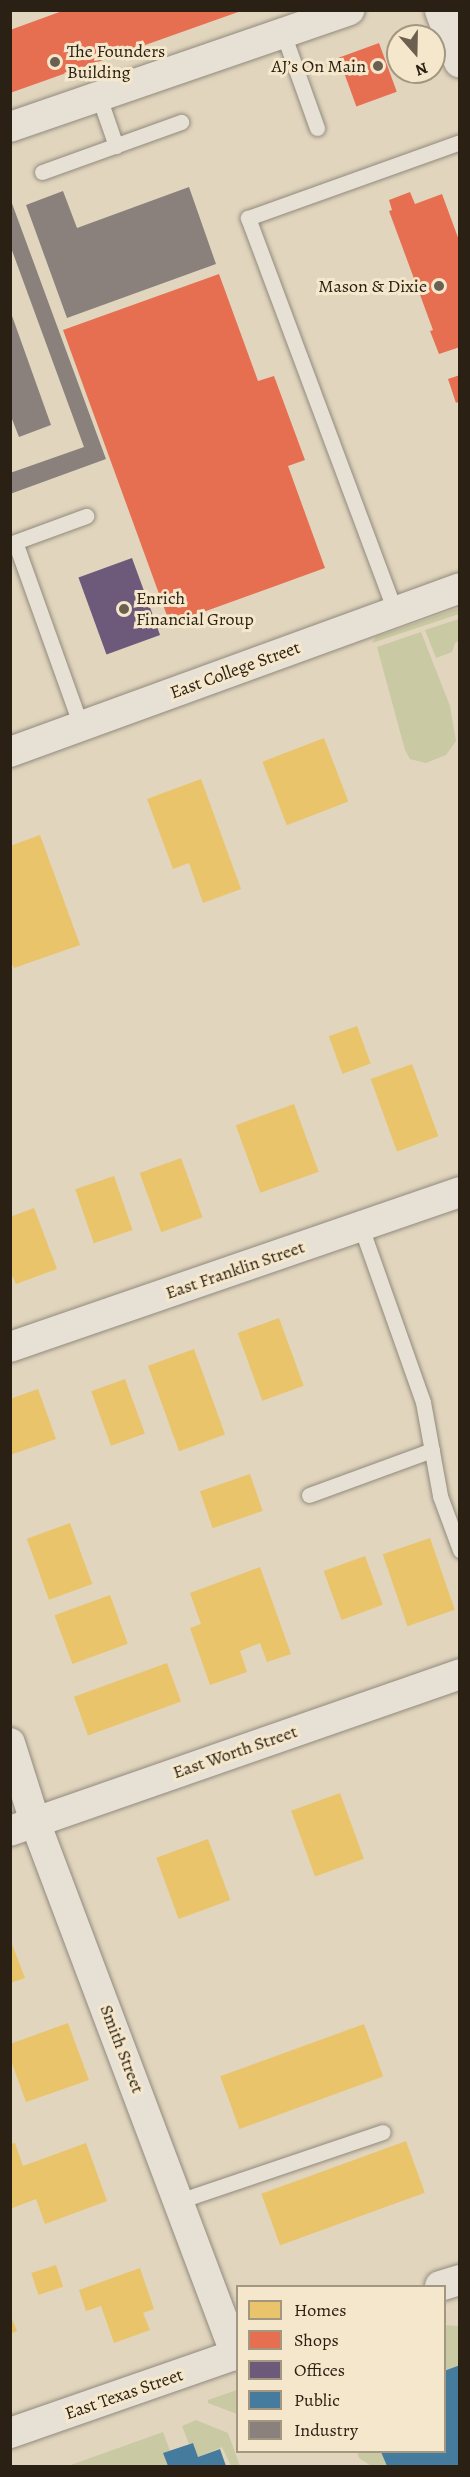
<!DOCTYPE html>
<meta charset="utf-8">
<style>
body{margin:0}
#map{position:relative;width:470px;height:2477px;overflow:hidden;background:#e1d5be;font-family:Alegreya,serif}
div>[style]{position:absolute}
.green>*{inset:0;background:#c9c9a3}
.homes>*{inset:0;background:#e9c46a;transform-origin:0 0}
.shops>*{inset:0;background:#e76f51;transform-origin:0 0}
.offices>*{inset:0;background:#6d597a;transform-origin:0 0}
.public>*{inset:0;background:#457b9d}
.industry>*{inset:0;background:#8a817c}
.roads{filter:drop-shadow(0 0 2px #928a7c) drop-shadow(0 0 2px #928a7c)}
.service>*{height:15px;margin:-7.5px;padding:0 7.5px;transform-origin:7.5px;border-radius:7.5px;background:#e6e0d5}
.minor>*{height:30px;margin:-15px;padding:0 15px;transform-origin:15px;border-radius:15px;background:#e6e0d5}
.secondary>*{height:33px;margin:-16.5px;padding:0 16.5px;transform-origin:16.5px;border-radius:16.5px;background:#e6e0d5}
.dots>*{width:16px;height:16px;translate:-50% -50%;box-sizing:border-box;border:3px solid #f5e7cb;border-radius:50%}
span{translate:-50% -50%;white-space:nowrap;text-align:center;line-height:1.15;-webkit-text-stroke:6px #f5e7cb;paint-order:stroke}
.poi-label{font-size:18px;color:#2b2014}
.left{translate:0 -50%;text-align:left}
.right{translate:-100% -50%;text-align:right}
.street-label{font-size:18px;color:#2b2014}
.frame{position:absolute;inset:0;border:12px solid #2b2014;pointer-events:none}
.legend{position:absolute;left:236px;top:2285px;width:210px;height:168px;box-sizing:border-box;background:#f5e7cb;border:2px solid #a49782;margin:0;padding:8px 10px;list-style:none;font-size:18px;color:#2b2014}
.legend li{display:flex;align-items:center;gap:12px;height:30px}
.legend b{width:30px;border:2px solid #a49782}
.north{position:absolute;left:386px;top:24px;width:60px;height:60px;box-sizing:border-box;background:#f5e7cb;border:2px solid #a49782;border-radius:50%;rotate:160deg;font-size:16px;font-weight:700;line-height:24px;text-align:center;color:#2b2014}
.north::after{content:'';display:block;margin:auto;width:21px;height:27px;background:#6b5f50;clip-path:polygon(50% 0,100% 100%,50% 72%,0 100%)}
</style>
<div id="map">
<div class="green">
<div style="clip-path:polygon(459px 608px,459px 614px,372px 643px,376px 637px)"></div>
<div style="clip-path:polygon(459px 619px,459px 641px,455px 643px,452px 652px,436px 658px,425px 630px)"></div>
<div style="clip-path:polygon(421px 632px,450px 706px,456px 741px,446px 755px,426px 763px,410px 759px,405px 750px,377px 647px)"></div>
<div style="clip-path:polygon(444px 2325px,458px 2326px,460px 2331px,459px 2365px,445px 2371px)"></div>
<div style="clip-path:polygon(237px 2390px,237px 2414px,208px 2403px,208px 2400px)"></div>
<div style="clip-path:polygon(196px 2420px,228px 2433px,240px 2466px,231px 2466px,222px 2447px,198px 2457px,193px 2443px,189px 2444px,182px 2426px)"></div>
<div style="clip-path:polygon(163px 2432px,170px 2451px,163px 2454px,168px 2466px,68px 2466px)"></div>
<div style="clip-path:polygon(357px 2452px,381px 2452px,387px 2466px,371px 2466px,359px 2458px)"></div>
</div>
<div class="homes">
<div style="left:324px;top:738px;width:68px;height:66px;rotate:69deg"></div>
<div style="clip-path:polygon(201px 779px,241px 889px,203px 903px,189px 863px,173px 869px,147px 799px)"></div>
<div style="clip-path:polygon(40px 835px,80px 945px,14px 968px,10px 960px,10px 846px)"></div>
<div style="left:357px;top:1026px;width:40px;height:30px;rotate:70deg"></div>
<div style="left:412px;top:1064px;width:77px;height:44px;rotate:70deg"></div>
<div style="left:294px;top:1104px;width:72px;height:62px;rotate:70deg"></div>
<div style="left:181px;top:1158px;width:63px;height:44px;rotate:70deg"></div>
<div style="left:114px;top:1176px;width:57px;height:41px;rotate:71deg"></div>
<div style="clip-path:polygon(34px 1208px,57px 1269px,16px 1284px,10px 1271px,10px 1217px)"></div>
<div style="left:279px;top:1318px;width:72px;height:44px;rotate:70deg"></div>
<div style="left:194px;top:1349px;width:91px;height:49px;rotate:70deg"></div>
<div style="left:125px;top:1379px;width:58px;height:36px;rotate:70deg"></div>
<div style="clip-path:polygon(38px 1389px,56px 1439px,10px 1455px,10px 1399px)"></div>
<div style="left:250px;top:1474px;width:39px;height:53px;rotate:71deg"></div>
<div style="left:70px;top:1523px;width:65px;height:46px;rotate:70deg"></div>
<div style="left:430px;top:1538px;width:76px;height:50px;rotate:71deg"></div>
<div style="left:365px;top:1556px;width:52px;height:44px;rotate:70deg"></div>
<div style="clip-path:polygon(260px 1567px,291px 1654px,267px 1662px,260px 1643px,240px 1651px,247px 1672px,210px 1685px,190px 1628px,201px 1624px,190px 1593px)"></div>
<div style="left:110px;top:1595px;width:52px;height:59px;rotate:70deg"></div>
<div style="left:167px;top:1663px;width:41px;height:99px;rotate:70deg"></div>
<div style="left:340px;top:1793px;width:70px;height:52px;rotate:70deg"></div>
<div style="left:208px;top:1839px;width:65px;height:55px;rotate:70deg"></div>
<div style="clip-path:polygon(10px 1939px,25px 1978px,10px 1983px)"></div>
<div style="clip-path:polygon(68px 2023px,89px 2080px,26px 2102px,10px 2058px,10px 2044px)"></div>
<div style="left:364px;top:2024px;width:56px;height:153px;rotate:70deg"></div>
<div style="left:406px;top:2141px;width:55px;height:154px;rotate:70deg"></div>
<div style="clip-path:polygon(15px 2143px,23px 2166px,86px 2143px,107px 2201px,45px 2224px,36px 2199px,10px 2209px,10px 2144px)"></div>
<div style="left:56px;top:2265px;width:23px;height:26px;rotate:72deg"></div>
<div style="clip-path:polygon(140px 2268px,154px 2309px,143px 2313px,150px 2330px,114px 2343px,101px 2306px,86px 2311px,79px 2290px)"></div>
<div style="clip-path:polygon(10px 2314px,17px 2331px,10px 2334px)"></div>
</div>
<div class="shops">
<div style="clip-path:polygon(65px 10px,241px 10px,241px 11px,10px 93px,10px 30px)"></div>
<div style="left:379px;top:43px;width:52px;height:43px;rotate:70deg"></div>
<div style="clip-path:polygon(410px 192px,415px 204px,442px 194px,460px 243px,460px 347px,439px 354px,430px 331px,433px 330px,389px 211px,392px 210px,389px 200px)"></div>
<div style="clip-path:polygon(219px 274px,258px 381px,274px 376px,305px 460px,288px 466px,325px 568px,170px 624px,63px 330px)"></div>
<div style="clip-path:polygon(460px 375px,460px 401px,456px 403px,448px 379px)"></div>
</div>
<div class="offices">
<div style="left:132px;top:558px;width:82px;height:57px;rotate:70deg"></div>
</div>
<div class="public">
<div style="clip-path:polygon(460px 2365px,460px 2466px,387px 2466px,381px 2452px,444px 2452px,444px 2371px)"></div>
<div style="clip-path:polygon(193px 2443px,198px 2457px,220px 2449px,226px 2466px,168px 2466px,163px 2453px)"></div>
</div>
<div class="industry">
<div style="clip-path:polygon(189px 187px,216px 264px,67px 318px,26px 205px,63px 191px,77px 228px)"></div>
<div style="clip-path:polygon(10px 198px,106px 459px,10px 494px,10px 473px,84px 447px,10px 245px)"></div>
<div style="clip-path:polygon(11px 313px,51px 425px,19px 437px,10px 414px)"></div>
</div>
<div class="roads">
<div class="service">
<div style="left:283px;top:33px;width:101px;rotate:70.3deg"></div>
<div style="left:99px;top:97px;width:52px;rotate:70.9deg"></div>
<div style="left:42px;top:172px;width:148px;rotate:-19.8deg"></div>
<div style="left:395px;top:611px;width:420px;rotate:-110.5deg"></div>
<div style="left:248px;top:218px;width:225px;rotate:-19.7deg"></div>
<div style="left:81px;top:726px;width:195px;rotate:-109.7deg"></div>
<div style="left:15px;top:542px;width:76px;rotate:-20.1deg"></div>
<div style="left:361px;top:1227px;width:186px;rotate:70.5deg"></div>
<div style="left:423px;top:1402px;width:96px;rotate:79.7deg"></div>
<div style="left:440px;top:1496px;width:58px;rotate:69.7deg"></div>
<div style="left:309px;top:1495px;width:131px;rotate:-20.1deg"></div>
<div style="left:179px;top:2201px;width:215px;rotate:-18.7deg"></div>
</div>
<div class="minor">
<div style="left:10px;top:127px;width:359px;rotate:-19deg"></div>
<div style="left:10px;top:752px;width:479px;rotate:-20deg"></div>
<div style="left:10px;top:1347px;width:476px;rotate:-19deg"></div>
<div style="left:10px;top:1743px;width:83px;rotate:72.4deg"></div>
<div style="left:35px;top:1822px;width:570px;rotate:69.34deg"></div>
<div style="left:10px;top:1831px;width:477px;rotate:-19.2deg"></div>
<div style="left:440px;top:2286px;width:21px;rotate:-17deg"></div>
<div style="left:10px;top:2433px;width:240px;rotate:-19.2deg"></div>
</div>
<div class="secondary">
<div style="left:441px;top:10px;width:54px;rotate:69.6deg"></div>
</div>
</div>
<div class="dots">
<div style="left:55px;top:62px;background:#6b5f50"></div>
<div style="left:378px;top:66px;background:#6b5f50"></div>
<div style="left:439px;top:286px;background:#6b5f50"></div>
<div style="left:124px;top:609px;background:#6b5f50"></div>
</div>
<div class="poi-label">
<span class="left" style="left:67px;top:62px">The Founders<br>Building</span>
<span class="right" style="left:366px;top:66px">AJ’s On Main</span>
<span class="right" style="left:427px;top:286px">Mason &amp; Dixie</span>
<span class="left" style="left:136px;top:609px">Enrich<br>Financial Group</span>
</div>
<div class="street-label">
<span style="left:235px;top:670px;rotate:-20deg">East College Street</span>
<span style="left:235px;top:1270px;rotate:-19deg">East Franklin Street</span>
<span style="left:235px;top:1752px;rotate:-19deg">East Worth Street</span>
<span style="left:122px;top:2049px;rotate:69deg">Smith Street</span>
<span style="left:124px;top:2394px;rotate:-19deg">East Texas Street</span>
</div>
<div class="frame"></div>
<ul class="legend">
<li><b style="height:16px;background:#e9c46a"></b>Homes</li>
<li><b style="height:16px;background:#e76f51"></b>Shops</li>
<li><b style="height:16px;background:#6d597a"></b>Offices</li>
<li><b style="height:16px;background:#457b9d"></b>Public</li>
<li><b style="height:16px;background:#8a817c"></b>Industry</li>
</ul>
<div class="north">N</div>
</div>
